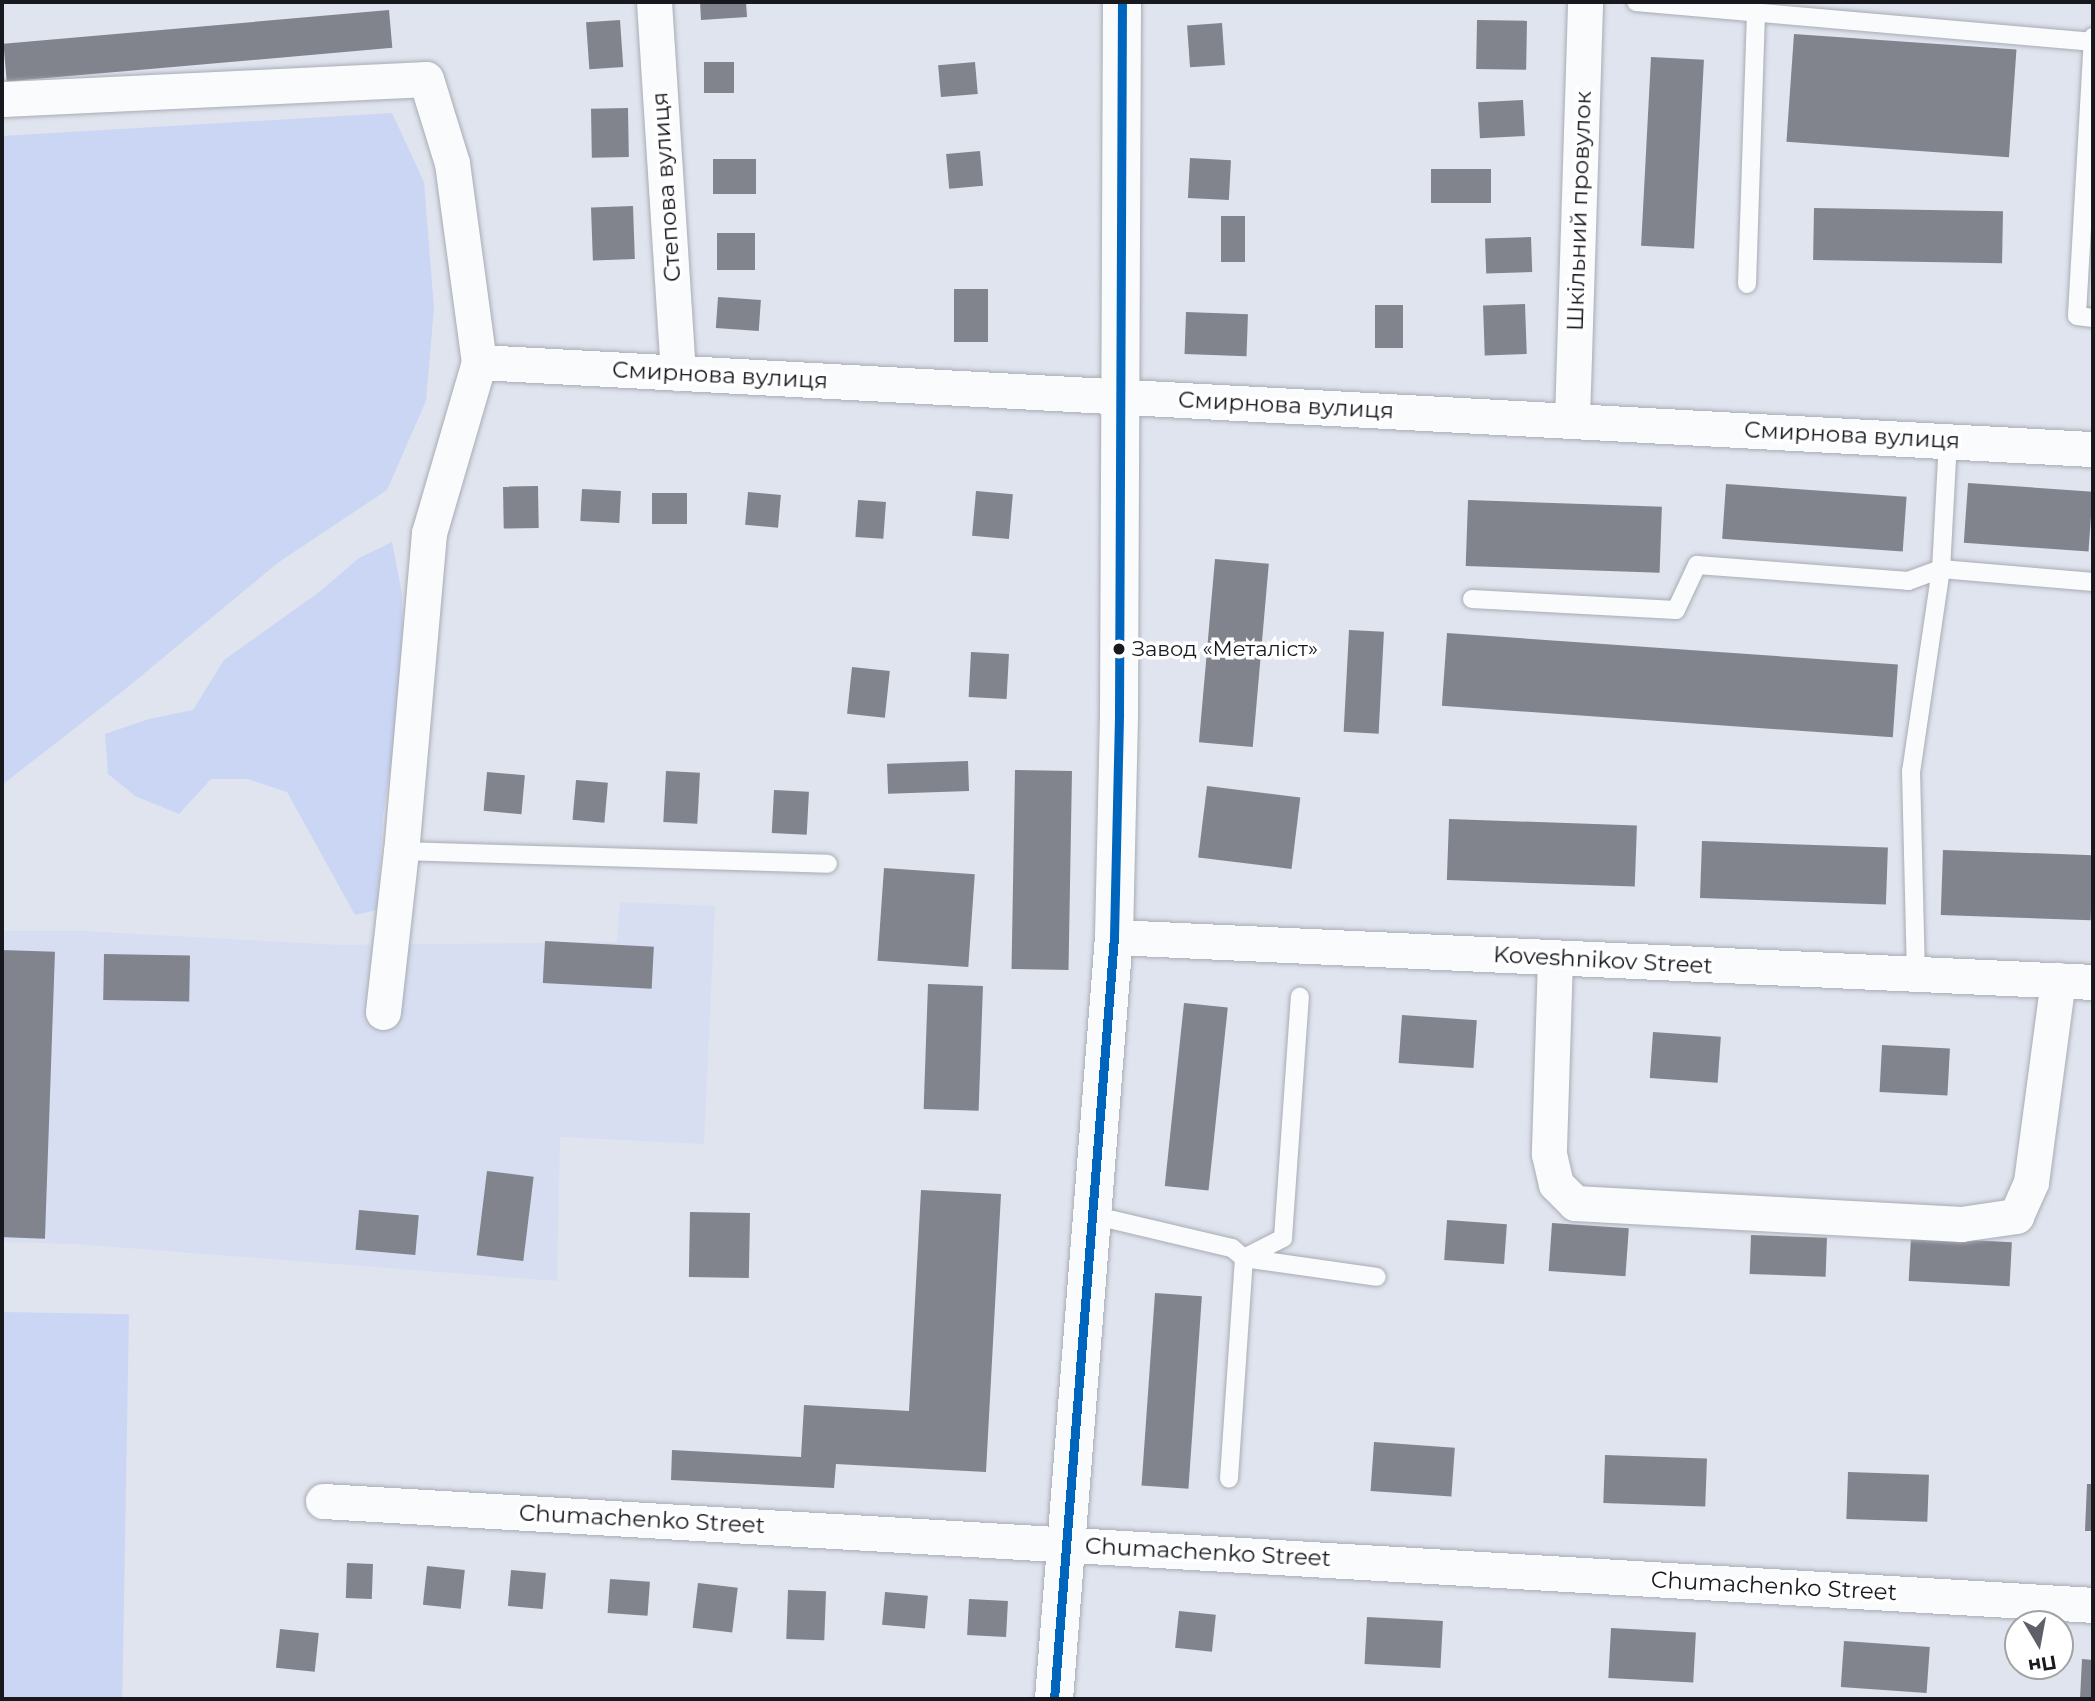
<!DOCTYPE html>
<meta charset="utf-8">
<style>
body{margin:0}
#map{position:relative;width:2095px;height:1701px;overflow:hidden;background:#e0e4ee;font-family:Montserrat,sans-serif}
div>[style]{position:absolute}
.built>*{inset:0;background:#d7def1}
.green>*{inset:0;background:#cbd6f5;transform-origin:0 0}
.building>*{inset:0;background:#81848c;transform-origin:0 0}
.roads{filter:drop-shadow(0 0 2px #a8acb4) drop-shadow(0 0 2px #a8acb4)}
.service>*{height:18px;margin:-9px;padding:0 9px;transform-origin:9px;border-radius:9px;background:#fafbfc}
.minor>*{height:35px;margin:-17.5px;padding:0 17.5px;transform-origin:17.5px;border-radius:17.5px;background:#fafbfc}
.tertiary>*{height:38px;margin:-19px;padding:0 19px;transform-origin:19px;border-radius:19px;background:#fafbfc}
.bus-1>*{height:9px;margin:-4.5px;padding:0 4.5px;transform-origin:4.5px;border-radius:4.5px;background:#0065bd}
.dots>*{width:19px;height:19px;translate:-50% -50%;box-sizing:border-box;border:4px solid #fff;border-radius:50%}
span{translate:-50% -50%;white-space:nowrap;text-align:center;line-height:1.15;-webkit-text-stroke:7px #fff;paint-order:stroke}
.bus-label{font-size:21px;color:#17191f}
.left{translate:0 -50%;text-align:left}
.street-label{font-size:23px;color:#17191f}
.frame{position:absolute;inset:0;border:4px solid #17191f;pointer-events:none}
.north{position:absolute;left:2004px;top:1610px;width:70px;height:70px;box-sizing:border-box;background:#fff;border:2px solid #a2a3a5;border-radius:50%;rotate:170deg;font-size:19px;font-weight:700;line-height:28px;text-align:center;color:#17191f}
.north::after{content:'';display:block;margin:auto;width:24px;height:32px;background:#5d6067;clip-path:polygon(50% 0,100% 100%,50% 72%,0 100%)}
</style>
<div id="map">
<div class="built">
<div style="clip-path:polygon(620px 902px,715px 906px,704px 1144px,560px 1137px,557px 1281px,75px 1244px,2px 1242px,2px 931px,83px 931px,340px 945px,617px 942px)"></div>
</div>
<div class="green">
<div style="clip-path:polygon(392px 113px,424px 182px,434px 308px,426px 401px,387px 490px,279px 562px,129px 686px,2px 785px,2px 136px)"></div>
<div style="clip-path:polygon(392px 542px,402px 594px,403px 686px,383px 816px,377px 910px,355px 915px,287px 792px,248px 779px,211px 779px,179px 814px,135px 796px,108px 774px,105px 734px,149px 719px,193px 710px,224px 660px,318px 593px,359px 558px)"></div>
<div style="left:2px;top:1312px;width:127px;height:387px;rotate:1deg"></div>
</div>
<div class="building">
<div style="clip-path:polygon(700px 2px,746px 2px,747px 17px,701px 20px)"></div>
<div style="left:389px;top:10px;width:38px;height:387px;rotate:85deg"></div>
<div style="left:620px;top:20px;width:47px;height:34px;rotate:86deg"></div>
<div style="left:1477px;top:20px;width:50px;height:49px;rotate:1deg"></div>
<div style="left:1222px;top:23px;width:42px;height:35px;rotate:86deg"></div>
<div style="left:1794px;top:34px;width:223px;height:108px;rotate:4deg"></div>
<div style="left:1651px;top:57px;width:53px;height:189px;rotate:3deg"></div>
<div style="left:704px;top:62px;width:30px;height:31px"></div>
<div style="left:975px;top:62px;width:32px;height:37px;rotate:85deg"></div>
<div style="left:1523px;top:100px;width:36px;height:45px;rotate:87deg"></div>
<div style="left:628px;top:108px;width:49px;height:37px;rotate:89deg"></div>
<div style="left:980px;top:151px;width:35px;height:34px;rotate:85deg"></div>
<div style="left:1190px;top:158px;width:41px;height:40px;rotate:3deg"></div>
<div style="left:713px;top:159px;width:43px;height:35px"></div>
<div style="left:1491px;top:169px;width:34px;height:60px;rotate:90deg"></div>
<div style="left:633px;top:206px;width:53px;height:42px;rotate:88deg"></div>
<div style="left:1814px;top:208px;width:189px;height:52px;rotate:1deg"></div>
<div style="left:1221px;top:216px;width:24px;height:46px"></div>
<div style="left:717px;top:233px;width:38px;height:37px"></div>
<div style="left:1531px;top:237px;width:35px;height:46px;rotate:88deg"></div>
<div style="left:954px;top:289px;width:34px;height:53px"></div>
<div style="left:718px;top:297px;width:43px;height:31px;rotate:4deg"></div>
<div style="left:1525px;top:304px;width:50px;height:42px;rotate:88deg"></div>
<div style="left:1375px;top:305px;width:28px;height:43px"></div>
<div style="left:1186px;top:312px;width:62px;height:42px;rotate:2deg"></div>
<div style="left:1968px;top:483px;width:125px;height:60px;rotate:4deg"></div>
<div style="left:1726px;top:484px;width:181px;height:55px;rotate:4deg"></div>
<div style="left:538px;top:486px;width:42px;height:35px;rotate:89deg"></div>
<div style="left:582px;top:489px;width:39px;height:32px;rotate:3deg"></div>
<div style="left:976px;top:491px;width:37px;height:45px;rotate:5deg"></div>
<div style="left:748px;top:492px;width:33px;height:33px;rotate:5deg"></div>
<div style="left:687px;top:493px;width:31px;height:35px;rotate:90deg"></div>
<div style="left:858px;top:500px;width:28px;height:37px;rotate:4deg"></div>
<div style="left:1468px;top:500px;width:194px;height:66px;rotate:2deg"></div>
<div style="left:1215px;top:559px;width:54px;height:184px;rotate:5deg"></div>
<div style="left:1349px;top:630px;width:35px;height:102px;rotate:3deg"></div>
<div style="left:1447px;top:633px;width:452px;height:73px;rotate:4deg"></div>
<div style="left:971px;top:652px;width:38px;height:45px;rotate:3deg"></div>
<div style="left:852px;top:667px;width:38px;height:47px;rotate:6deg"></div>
<div style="left:968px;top:761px;width:30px;height:81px;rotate:88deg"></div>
<div style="left:1015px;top:770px;width:57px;height:199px;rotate:1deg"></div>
<div style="left:666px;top:771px;width:34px;height:51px;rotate:3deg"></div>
<div style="left:487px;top:772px;width:38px;height:39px;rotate:5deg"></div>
<div style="left:576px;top:780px;width:32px;height:40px;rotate:5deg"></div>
<div style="left:1207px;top:786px;width:94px;height:72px;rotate:7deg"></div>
<div style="left:774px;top:790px;width:35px;height:43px;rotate:3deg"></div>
<div style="left:1449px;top:819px;width:188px;height:61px;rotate:2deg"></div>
<div style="left:1702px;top:841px;width:186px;height:57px;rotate:2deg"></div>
<div style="left:1943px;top:850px;width:150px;height:65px;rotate:2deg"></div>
<div style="left:884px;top:868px;width:91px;height:93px;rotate:4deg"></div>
<div style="left:545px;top:941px;width:109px;height:42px;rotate:3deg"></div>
<div style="left:2px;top:950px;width:53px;height:287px;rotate:2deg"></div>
<div style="left:104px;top:954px;width:86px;height:46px;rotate:1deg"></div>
<div style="left:928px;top:984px;width:55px;height:125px;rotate:2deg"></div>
<div style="left:1184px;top:1003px;width:44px;height:184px;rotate:6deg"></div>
<div style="left:1402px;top:1015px;width:75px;height:48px;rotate:4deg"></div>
<div style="left:1653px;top:1032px;width:68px;height:46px;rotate:4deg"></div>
<div style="left:1882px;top:1045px;width:68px;height:47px;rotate:3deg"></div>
<div style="left:487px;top:1171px;width:47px;height:85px;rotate:7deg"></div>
<div style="clip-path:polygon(921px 1190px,1001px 1194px,986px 1472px,836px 1464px,834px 1488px,671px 1480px,672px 1450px,801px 1457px,804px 1405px,909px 1411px)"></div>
<div style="left:359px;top:1210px;width:60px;height:40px;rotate:5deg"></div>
<div style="left:690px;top:1212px;width:60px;height:65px;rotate:1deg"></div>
<div style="left:1447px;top:1220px;width:60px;height:40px;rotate:4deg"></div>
<div style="left:1552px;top:1223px;width:77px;height:48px;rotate:4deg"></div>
<div style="left:1751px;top:1235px;width:76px;height:39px;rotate:2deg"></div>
<div style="left:1911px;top:1237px;width:101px;height:44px;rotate:3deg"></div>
<div style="left:1155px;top:1293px;width:47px;height:193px;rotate:4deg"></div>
<div style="left:1374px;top:1442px;width:81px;height:49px;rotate:4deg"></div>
<div style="left:1605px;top:1455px;width:102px;height:48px;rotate:2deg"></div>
<div style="left:1848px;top:1472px;width:81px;height:47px;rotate:2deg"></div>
<div style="clip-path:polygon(2087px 1484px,2093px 1484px,2093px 1531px,2085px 1531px)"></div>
<div style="left:347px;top:1563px;width:26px;height:35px;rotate:2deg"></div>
<div style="left:427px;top:1566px;width:38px;height:39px;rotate:6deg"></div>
<div style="left:511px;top:1570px;width:35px;height:36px;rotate:5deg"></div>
<div style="left:610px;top:1579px;width:40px;height:34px;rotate:4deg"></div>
<div style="left:698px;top:1583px;width:40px;height:45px;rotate:7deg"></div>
<div style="left:788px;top:1590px;width:38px;height:49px;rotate:2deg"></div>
<div style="left:885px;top:1592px;width:43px;height:33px;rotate:5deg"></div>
<div style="left:969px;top:1599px;width:39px;height:36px;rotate:3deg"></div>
<div style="left:1179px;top:1611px;width:37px;height:37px;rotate:6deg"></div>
<div style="left:1367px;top:1617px;width:76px;height:47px;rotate:3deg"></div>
<div style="left:1611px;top:1628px;width:85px;height:50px;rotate:3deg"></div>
<div style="left:280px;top:1629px;width:39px;height:39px;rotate:6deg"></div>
<div style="left:1844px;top:1641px;width:86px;height:46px;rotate:4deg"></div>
<div style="clip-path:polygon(2082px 1659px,2093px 1660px,2093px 1699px,2080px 1699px)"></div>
</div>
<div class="roads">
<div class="service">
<div style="left:1636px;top:2px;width:459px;rotate:5deg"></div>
<div style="left:2093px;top:37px;width:279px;rotate:93.3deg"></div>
<div style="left:2077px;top:316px;width:16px;rotate:7deg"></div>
<div style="left:1747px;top:284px;width:272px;rotate:-88.1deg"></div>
<div style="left:1948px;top:441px;width:128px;rotate:93.1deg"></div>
<div style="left:1941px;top:569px;width:153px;rotate:4.9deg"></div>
<div style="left:1472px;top:599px;width:204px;rotate:3.1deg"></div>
<div style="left:1676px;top:610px;width:50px;rotate:-65deg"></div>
<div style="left:1697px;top:565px;width:212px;rotate:4.3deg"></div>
<div style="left:1908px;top:581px;width:35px;rotate:-20deg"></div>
<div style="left:1941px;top:569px;width:204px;rotate:98.4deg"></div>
<div style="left:1911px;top:771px;width:203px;rotate:88.6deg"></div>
<div style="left:401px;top:851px;width:427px;rotate:1.7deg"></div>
<div style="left:1092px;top:1215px;width:144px;rotate:13.3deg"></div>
<div style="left:1232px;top:1248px;width:16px;rotate:40deg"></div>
<div style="left:1244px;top:1258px;width:221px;rotate:93.9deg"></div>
<div style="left:1244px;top:1258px;width:44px;rotate:-27.1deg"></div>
<div style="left:1283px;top:1238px;width:242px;rotate:-86deg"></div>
<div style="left:1244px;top:1258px;width:134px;rotate:8.1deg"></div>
</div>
<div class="minor">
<div style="left:654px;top:2px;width:372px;rotate:86.3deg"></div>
<div style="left:2px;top:99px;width:424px;rotate:-2.7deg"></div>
<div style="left:426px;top:79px;width:88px;rotate:72.8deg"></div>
<div style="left:452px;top:163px;width:201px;rotate:82.3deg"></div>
<div style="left:479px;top:362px;width:178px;rotate:106.3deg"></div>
<div style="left:429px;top:533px;width:319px;rotate:95deg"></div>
<div style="left:401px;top:851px;width:162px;rotate:96.4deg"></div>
<div style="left:479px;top:362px;width:1616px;rotate:3.09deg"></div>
<div style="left:1572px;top:419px;width:417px;rotate:-88.2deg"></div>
<div style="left:1114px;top:937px;width:980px;rotate:2.63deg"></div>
<div style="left:1555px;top:958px;width:196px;rotate:91.8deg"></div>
<div style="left:1549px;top:1154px;width:31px;rotate:77deg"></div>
<div style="left:1556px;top:1184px;width:27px;rotate:45deg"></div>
<div style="left:1575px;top:1203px;width:387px;rotate:3.1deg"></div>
<div style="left:1961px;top:1224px;width:56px;rotate:-8.3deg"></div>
<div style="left:2016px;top:1216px;width:37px;rotate:-66deg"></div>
<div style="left:2031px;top:1182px;width:204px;rotate:-82.4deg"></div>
<div style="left:323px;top:1501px;width:1773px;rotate:3.36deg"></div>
</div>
<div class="tertiary">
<div style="left:1054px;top:1699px;width:764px;rotate:-85.5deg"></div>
<div style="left:1114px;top:937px;width:224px;rotate:-88.7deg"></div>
<div style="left:1119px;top:713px;width:711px;rotate:-89.76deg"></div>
</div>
</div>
<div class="bus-1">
<div style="left:1054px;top:1699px;width:764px;rotate:-85.5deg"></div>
<div style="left:1114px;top:937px;width:224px;rotate:-88.7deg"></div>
<div style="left:1119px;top:713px;width:711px;rotate:-89.76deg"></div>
</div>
<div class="dots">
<div style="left:1119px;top:649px;background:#17191f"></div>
</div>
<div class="bus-label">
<span class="left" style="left:1132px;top:649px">Завод «Металіст»</span>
</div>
<div class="street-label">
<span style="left:666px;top:187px;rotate:-94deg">Степова вулиця</span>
<span style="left:1579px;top:211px;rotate:-88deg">Шкільний провулок</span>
<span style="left:720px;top:375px;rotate:3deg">Смирнова вулиця</span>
<span style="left:1286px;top:405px;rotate:3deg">Смирнова вулиця</span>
<span style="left:1852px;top:435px;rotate:3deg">Смирнова вулиця</span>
<span style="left:1603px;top:960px;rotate:3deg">Koveshnikov Street</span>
<span style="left:642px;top:1519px;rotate:3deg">Chumachenko Street</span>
<span style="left:1208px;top:1552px;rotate:3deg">Chumachenko Street</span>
<span style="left:1774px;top:1586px;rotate:3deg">Chumachenko Street</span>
</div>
<div class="frame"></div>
<div class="north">Пн</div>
</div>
